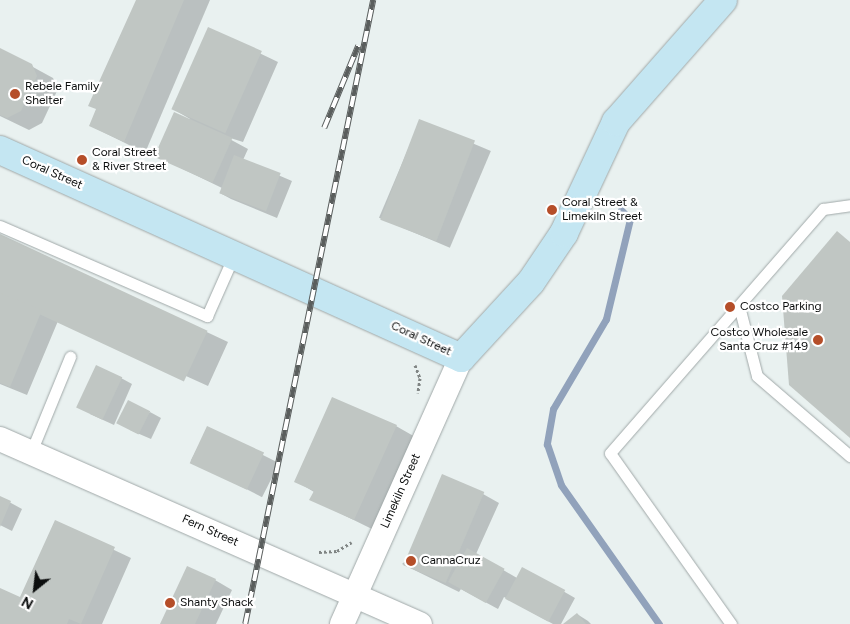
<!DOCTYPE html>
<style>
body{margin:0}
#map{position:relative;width:850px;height:624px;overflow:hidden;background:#e9f1f0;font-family:Figtree,sans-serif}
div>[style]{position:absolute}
.shadow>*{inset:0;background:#0003;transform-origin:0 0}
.stream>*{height:7px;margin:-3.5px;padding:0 3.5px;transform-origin:3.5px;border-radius:3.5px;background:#91a2bb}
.building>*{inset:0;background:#c0c6c3;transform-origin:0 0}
.path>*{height:3px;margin-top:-1.5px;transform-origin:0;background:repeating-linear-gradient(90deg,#808584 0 2.5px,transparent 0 5px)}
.roads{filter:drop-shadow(0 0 1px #a0a8a8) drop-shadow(0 0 1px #a0a8a8)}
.lane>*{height:11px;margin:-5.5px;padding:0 5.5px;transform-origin:5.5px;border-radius:5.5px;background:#fff}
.street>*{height:24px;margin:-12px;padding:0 12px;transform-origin:12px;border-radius:12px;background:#fff}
.secondary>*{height:28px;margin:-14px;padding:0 14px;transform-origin:14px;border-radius:14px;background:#c4e6f2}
.rail>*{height:5.5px;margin-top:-2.75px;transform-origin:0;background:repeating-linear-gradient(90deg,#fff 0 11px,#5a5e5d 0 22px);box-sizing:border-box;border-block:1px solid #5a5e5d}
.dots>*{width:14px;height:14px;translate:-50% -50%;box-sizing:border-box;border:2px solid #fff;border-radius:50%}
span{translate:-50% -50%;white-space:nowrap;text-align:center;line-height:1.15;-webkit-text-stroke:4.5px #fff;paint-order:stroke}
.poi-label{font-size:12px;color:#0c0e0e}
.left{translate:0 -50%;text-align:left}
.right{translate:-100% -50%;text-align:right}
.street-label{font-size:12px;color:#0c0e0e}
.north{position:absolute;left:10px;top:564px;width:50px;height:50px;-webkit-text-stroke:4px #fff;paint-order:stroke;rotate:209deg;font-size:14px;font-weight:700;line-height:20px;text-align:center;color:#0c0e0e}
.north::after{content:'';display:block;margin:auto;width:18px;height:22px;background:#0c0e0e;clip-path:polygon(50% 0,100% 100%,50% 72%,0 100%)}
</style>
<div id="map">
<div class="shadow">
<div style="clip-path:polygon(137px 0,210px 0,145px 153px,91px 126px)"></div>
<div style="clip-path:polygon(209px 29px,278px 62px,243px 142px,224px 136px,248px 149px,243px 160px,292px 181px,277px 218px,231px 199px,220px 193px,222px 188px,156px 156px,190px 119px,173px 109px)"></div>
<div style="clip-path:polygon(0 49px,53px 78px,58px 89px,42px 123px,29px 130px,0 116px)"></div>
<div style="left:420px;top:121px;width:77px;height:105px;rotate:23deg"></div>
<div style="clip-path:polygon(0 235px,228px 342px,208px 386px,47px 313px,58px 321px,27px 395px,0 384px,0 294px,15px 298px,0 291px)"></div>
<div style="clip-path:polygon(121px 378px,132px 384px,114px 425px,90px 414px)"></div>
<div style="clip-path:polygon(150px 412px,161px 418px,151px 439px,130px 430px)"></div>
<div style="clip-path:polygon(396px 426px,417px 438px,376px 531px,311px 499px,314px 492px,296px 481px)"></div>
<div style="left:208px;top:427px;width:80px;height:38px;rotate:27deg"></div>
<div style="clip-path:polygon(483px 494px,499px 503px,476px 554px,517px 578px,523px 568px,575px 598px,561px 624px,553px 624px,504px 597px,498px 609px,461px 589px,459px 592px,402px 564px)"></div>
<div style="clip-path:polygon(0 497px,22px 509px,12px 531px,0 525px)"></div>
<div style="clip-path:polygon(55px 522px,131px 558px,102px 624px,0 624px,0 590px,21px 599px)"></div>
<div style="clip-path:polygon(215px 580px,232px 590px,216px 624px,161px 624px)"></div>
<div style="clip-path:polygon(577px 614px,588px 621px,591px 624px,565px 624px)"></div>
</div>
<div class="stream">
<div style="left:621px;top:210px;width:13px;rotate:45deg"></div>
<div style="left:630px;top:219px;width:103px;rotate:103.5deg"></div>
<div style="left:606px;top:319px;width:104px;rotate:120.5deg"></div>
<div style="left:553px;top:409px;width:36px;rotate:100deg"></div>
<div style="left:547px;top:444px;width:43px;rotate:71.1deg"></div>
<div style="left:561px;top:485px;width:170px;rotate:54.8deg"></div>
</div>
<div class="building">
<div style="clip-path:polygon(136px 0,184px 0,124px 142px,89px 126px,96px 109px,88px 106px)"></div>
<div style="left:208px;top:27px;width:59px;height:90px;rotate:24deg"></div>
<div style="clip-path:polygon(0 48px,32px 64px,37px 76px,21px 111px,7px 118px,0 115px)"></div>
<div style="left:174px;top:112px;width:64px;height:49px;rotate:24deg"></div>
<div style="left:419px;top:119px;width:60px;height:108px;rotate:21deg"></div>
<div style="left:234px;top:155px;width:50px;height:41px;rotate:21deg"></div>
<div style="clip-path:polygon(837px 231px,850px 242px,850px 438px,789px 385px,782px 296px)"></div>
<div style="left:0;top:234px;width:229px;height:56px;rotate:25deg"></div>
<div style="clip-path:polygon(0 293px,42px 310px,10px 387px,0 383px)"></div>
<div style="left:96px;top:365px;width:29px;height:47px;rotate:25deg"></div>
<div style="clip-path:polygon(332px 397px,397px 425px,354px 520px,309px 500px,314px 491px,294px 482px)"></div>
<div style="left:128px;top:400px;width:25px;height:26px;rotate:27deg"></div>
<div style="left:207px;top:426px;width:63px;height:41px;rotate:25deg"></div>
<div style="left:442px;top:474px;width:46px;height:99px;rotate:23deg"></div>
<div style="clip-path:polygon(0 496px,11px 501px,0 527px)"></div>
<div style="clip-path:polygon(55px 520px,115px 547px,81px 624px,69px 619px,67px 624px,0 624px,0 588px,20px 597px)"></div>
<div style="left:467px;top:548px;width:43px;height:39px;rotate:29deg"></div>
<div style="clip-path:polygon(187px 566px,216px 579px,195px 624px,160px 624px)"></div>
<div style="left:522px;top:567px;width:49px;height:36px;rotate:28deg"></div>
<div style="clip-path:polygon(577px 613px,586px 624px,563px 624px)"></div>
</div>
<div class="path">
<div style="left:415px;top:365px;width:14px;rotate:69deg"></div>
<div style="left:420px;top:378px;width:15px;rotate:98deg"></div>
<div style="left:319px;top:552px;width:18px;rotate:-3deg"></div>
<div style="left:337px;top:551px;width:17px;rotate:-31deg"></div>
</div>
<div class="roads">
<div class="lane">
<div style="left:0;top:226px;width:226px;rotate:23.5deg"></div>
<div style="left:207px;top:316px;width:67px;rotate:-66.1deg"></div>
<div style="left:739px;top:306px;width:72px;rotate:75.6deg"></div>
<div style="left:757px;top:376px;width:123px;rotate:40.7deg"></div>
<div style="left:31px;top:452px;width:103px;rotate:-67.7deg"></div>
<div style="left:731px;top:624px;width:209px;rotate:-125.3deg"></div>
<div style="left:610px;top:453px;width:324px;rotate:-48.9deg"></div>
<div style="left:823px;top:209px;width:27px;rotate:-8deg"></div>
</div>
<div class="street">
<div style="left:0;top:439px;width:459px;rotate:23.8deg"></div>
<div style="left:342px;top:624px;width:291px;rotate:-65.9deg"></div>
</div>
<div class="secondary">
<div style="left:0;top:150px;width:506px;rotate:24.28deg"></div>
<div style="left:461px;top:358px;width:103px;rotate:-47.4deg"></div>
<div style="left:531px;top:282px;width:59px;rotate:-56deg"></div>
<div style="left:564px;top:233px;width:123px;rotate:-64.9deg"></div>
<div style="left:616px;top:122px;width:162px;rotate:-48.7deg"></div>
</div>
</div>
<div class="rail">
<div style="left:324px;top:128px;width:89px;rotate:-67.5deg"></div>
<div style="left:245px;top:624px;width:637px;rotate:-78.41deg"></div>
</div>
<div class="dots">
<div style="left:15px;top:94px;background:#b54e29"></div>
<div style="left:82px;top:160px;background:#b54e29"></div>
<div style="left:552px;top:210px;background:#b54e29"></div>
<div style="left:730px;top:307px;background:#b54e29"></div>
<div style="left:818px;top:340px;background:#b54e29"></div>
<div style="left:411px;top:561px;background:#b54e29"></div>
<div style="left:170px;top:603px;background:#b54e29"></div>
</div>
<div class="poi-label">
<span class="left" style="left:25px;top:94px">Rebele Family<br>Shelter</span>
<span class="left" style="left:92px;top:160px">Coral Street<br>&amp; River Street</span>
<span class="left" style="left:562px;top:210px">Coral Street &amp;<br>Limekiln Street</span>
<span class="left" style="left:740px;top:307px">Costco Parking</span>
<span class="right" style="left:808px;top:340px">Costco Wholesale<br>Santa Cruz #149</span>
<span class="left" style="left:421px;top:561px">CannaCruz</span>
<span class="left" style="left:180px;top:603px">Shanty Shack</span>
</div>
<div class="street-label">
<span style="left:52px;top:173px;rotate:24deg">Coral Street</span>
<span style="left:421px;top:339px;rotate:25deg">Coral Street</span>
<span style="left:401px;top:491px;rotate:-66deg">Limekiln Street</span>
<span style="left:210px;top:531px;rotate:24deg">Fern Street</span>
</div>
<div class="north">N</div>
</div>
